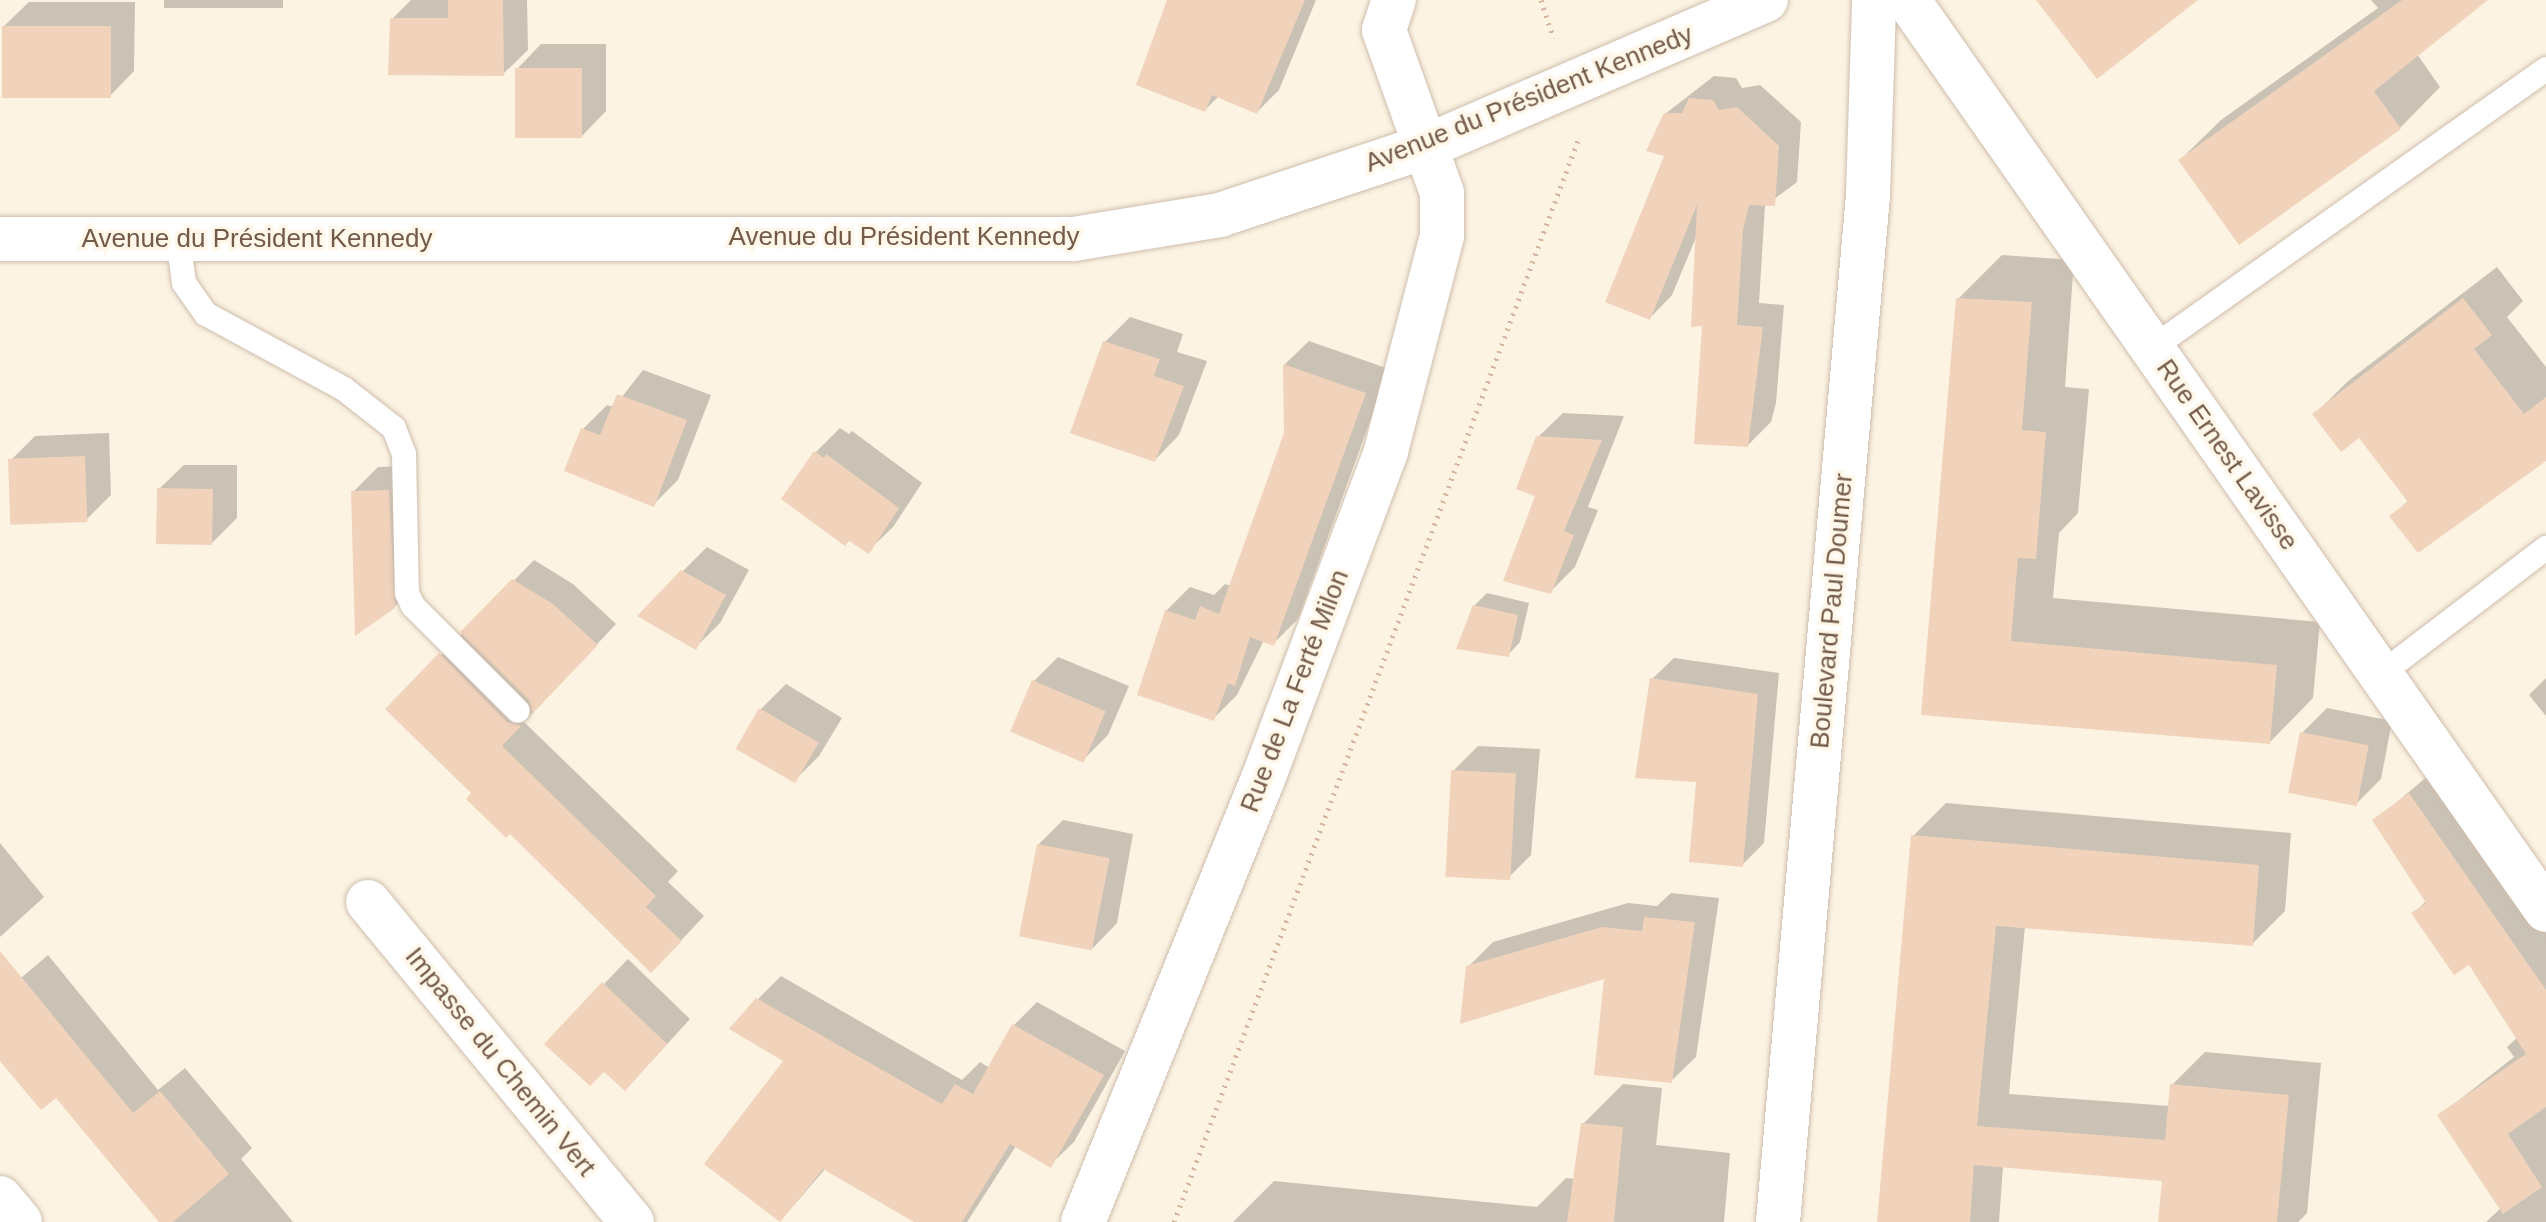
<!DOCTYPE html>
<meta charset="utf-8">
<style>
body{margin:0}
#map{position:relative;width:2546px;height:1222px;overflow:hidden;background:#fcf3e3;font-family:Arial,sans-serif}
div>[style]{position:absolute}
.shadow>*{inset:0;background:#0003;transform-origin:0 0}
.building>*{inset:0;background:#f1d2bb;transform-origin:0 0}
.path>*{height:5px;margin-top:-2.5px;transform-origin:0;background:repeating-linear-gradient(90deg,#d5b59e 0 2px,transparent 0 8px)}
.roads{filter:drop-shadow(0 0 2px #cfbdad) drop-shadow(0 0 2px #cfbdad)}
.lane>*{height:24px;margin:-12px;padding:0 12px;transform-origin:12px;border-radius:12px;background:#fff}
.street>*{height:44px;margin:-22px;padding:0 22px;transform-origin:22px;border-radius:22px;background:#fff}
.secondary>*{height:44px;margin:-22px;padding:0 22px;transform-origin:22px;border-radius:22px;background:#fff}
span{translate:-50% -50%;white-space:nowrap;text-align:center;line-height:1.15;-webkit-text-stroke:7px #fff7e9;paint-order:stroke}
.street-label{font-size:26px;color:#735a49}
</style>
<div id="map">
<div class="shadow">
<div style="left:164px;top:0;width:119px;height:8px"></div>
<div style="clip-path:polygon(411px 0,527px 0,528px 50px,503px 74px,392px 19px)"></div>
<div style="clip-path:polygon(1169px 0,1316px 0,1279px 90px,1257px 112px,1219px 96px,1205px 110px)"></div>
<div style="clip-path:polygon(2371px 0,2484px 0,2417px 54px,2440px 87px,2400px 128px,2180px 160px,2221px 120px,2378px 8px)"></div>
<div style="clip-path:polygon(29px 2px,135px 2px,134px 71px,110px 96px,4px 26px)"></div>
<div style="clip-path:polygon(541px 44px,606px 44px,606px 111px,582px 136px,517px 69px)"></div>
<div style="clip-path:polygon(1714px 76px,1736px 78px,1742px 88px,1760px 85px,1801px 122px,1797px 182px,1765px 206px,1759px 303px,1784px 305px,1776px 403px,1771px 422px,1748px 445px,1704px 324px,1697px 235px,1672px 295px,1650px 318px,1667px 155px,1665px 114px)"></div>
<div style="clip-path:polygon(2002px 255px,2074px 260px,2065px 387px,2089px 389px,2078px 513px,2059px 533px,2053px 598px,2320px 622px,2313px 698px,2270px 742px,1923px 714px,1958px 299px)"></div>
<div style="clip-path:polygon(2497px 267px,2523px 301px,2507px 317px,2546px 367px,2546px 453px,2478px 510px,2392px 516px,2409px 500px,2360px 436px,2315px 414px,2348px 381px)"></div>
<div style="clip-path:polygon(1130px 317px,1183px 334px,1177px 352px,1207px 361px,1179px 435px,1155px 460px,1105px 342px)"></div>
<div style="clip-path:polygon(1309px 341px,1389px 369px,1298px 619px,1274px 643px,1264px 640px,1237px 695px,1213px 719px,1166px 611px,1190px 587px,1214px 595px,1225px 584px,1231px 586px,1286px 434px,1285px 364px)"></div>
<div style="clip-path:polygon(643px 370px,711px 395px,678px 480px,653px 505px,583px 429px,607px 405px,614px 407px)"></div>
<div style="clip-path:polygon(1563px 413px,1624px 416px,1588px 507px,1598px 510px,1575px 567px,1550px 592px,1538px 495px,1538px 437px)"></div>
<div style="clip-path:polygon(840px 428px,849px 434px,852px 431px,922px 483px,893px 527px,868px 551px,850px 539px,815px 453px)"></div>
<div style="clip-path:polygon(109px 433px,111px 495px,86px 520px,10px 461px,35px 436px)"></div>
<div style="clip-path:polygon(184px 465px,237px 465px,237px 518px,212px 543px,159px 489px)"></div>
<div style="clip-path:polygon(413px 466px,419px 582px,394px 607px,353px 492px,378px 467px)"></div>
<div style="clip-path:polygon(707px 547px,749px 570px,720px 623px,696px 647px,682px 572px)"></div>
<div style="clip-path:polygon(534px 560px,573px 584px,616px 624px,524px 722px,678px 871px,668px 882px,704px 916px,675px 947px,474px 793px,388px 709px)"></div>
<div style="clip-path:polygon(1487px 593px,1529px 603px,1520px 642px,1508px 655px,1474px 606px)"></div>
<div style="clip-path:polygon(1058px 657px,1129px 686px,1108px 735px,1083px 760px,1034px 681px)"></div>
<div style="clip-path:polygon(1674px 658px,1779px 673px,1764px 843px,1742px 865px,1652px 679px)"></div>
<div style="clip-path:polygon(2546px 678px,2546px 716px,2529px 695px)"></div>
<div style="clip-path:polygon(786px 684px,842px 718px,819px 756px,794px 781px,739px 748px,761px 709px)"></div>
<div style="clip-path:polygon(2327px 708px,2392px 721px,2381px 779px,2356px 804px,2302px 733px)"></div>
<div style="clip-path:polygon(1478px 746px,1540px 749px,1531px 855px,1506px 880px,1453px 771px)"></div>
<div style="clip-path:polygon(2434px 771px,2546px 933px,2546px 1222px,2486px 1222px,2501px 1208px,2440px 1115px,2514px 1057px,2507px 1047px,2518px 1037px,2469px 962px,2414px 913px,2427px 900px,2374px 821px)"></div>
<div style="clip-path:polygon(1946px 803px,2291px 833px,2285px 911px,2252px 944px,2025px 926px,2009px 1094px,2170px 1106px,2172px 1085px,2205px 1052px,2321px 1063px,2307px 1213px,2298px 1222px,2160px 1222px,2164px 1180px,2003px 1166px,1999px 1222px,1879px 1222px,1913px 836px)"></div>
<div style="clip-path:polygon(1063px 820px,1133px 834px,1117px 923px,1093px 948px,1038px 845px)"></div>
<div style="clip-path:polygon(0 843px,44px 897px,0 937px)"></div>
<div style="clip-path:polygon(1671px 893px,1719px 898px,1696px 1057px,1671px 1081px,1607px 976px,1468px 967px,1493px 942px,1628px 903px,1657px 906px)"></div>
<div style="clip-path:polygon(48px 955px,158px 1090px,185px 1068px,252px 1148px,241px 1159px,293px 1222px,162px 1222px,56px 1095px,0 1058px,0 996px)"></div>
<div style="clip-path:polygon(628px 959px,690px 1019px,649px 1064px,604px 984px)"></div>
<div style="clip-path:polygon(781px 976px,962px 1080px,980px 1062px,990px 1068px,1014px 1025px,1037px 1002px,1125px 1051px,1074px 1142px,1050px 1165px,1016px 1146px,967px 1222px,918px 1222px,826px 1168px,781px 1220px,786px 1061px,758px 999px)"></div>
<div style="clip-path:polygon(1623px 1084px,1662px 1088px,1656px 1145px,1730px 1153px,1724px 1222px,1233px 1222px,1274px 1181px,1537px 1207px,1566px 1178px,1575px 1179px,1583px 1124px)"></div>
</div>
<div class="building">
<div style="clip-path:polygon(448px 0,503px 0,504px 76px,388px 75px,390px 18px,448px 18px)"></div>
<div style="clip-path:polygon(1167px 0,1305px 0,1257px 114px,1212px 95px,1205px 112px,1136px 85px)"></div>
<div style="clip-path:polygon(2036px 0,2198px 0,2097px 79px)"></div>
<div style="clip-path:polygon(2402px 0,2488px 0,2374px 91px,2401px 129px,2239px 245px,2178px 160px)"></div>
<div style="left:2px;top:26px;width:109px;height:72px"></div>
<div style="left:515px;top:68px;width:67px;height:70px"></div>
<div style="clip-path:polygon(1689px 98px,1713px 100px,1719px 110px,1737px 107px,1779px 146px,1775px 206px,1749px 205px,1743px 230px,1737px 325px,1763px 327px,1748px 447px,1694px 444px,1702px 326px,1691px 327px,1697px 205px,1650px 320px,1605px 302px,1664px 156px,1646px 151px,1664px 113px,1682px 113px)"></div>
<div style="clip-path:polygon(1956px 298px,2032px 302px,2022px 430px,2046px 432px,2036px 559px,2018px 558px,2011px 641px,2277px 665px,2270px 744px,1921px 715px)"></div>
<div style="clip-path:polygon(2463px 298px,2492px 335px,2474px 349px,2524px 414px,2546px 397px,2546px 461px,2418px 553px,2389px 516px,2408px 502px,2359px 438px,2341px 452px,2312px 414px)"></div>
<div style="clip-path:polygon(1103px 341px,1160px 359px,1154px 376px,1184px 386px,1155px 462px,1070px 433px)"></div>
<div style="clip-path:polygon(1283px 364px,1366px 393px,1274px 646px,1250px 637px,1235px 686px,1228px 683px,1214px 721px,1137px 695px,1165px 610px,1195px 620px,1200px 606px,1219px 614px,1284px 433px)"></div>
<div style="clip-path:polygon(617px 394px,687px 420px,654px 507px,564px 471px,581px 428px,600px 435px)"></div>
<div style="clip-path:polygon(1536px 436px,1602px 440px,1564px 531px,1574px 535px,1551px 594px,1503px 581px,1535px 496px,1516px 489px)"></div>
<div style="clip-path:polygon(814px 451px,824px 458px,826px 454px,899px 508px,869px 554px,849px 541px,845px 546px,781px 499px)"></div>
<div style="left:85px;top:456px;width:66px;height:77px;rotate:88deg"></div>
<div style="left:157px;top:488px;width:56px;height:56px;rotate:1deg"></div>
<div style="clip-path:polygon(389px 490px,395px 608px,355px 636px,351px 491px)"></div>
<div style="clip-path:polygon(681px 570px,726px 595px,696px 650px,637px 616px)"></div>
<div style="clip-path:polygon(512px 579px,553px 604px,598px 645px,533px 713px,529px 700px,460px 632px)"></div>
<div style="clip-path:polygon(1473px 605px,1518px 615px,1509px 657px,1456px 649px)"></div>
<div style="clip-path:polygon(439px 653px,507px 722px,521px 726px,502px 746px,656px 896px,646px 907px,682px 941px,651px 973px,510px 834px,506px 838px,466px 799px,471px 793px,385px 709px)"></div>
<div style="clip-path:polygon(1650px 678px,1758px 694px,1743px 867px,1689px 862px,1696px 782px,1635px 778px)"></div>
<div style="left:1032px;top:680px;width:80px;height:56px;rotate:23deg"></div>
<div style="left:759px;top:708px;width:69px;height:47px;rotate:30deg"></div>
<div style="left:2300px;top:732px;width:70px;height:62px;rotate:11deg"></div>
<div style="left:1451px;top:770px;width:65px;height:107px;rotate:3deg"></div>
<div style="clip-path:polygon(2409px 793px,2546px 990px,2546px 1107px,2508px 1134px,2542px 1187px,2503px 1214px,2437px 1115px,2526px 1054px,2469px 965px,2454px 975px,2411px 913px,2426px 903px,2372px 820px)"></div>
<div style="clip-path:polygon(1911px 835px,2259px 865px,2253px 946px,1996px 926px,1977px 1126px,2165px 1140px,2170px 1084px,2289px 1095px,2277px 1222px,2158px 1222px,2162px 1181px,1974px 1165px,1970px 1222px,1877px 1222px)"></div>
<div style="left:1037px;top:844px;width:74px;height:94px;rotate:11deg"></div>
<div style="clip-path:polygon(1644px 917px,1695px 922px,1672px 1083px,1594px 1075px,1604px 979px,1460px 1024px,1466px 966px,1602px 927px,1642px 931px)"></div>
<div style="clip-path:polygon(0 951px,133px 1113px,160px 1091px,229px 1174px,173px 1222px,159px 1222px,56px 1098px,41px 1110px,0 1061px)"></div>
<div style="clip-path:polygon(602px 982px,667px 1044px,625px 1091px,604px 1072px,590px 1086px,544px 1044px)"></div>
<div style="clip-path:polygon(756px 998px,942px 1104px,955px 1084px,973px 1094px,1012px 1024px,1104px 1075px,1051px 1168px,1010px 1144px,962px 1222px,914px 1222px,823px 1169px,780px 1222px,704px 1164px,783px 1061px,729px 1029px)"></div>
<div style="clip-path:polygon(1581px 1123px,1623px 1127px,1614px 1222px,1567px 1222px)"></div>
</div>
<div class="path">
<div style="left:1541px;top:0;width:40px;rotate:72deg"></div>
<div style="left:1174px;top:1222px;width:1160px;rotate:-69.52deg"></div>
</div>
<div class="roads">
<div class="lane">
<div style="left:178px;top:238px;width:45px;rotate:82.4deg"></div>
<div style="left:184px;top:283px;width:38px;rotate:55deg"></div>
<div style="left:206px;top:314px;width:157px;rotate:28.5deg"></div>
<div style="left:344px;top:389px;width:63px;rotate:38deg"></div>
<div style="left:394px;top:428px;width:28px;rotate:69deg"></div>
<div style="left:404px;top:454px;width:139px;rotate:88.8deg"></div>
<div style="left:407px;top:593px;width:14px;rotate:65deg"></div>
<div style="left:413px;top:606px;width:148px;rotate:45deg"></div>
<div style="left:2152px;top:348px;width:483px;rotate:-35.3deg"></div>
<div style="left:2381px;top:674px;width:208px;rotate:-37.4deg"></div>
</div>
<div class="street">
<div style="left:1908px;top:0;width:1111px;rotate:54.97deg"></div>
<div style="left:0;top:239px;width:1074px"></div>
<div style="left:1074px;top:239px;width:148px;rotate:-9.3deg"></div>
<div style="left:1220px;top:215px;width:218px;rotate:-18.4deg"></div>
<div style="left:1427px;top:146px;width:369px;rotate:-23.3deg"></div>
<div style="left:368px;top:902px;width:415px;rotate:50.5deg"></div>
<div style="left:0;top:1198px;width:31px;rotate:50deg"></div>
<div style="left:1083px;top:1222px;width:478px;rotate:-67.9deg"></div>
<div style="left:1263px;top:779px;width:350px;rotate:-69.4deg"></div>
<div style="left:1386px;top:451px;width:222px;rotate:-75.4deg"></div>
<div style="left:1442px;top:236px;width:43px;rotate:-90deg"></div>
<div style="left:1442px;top:193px;width:173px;rotate:-109.6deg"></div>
<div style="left:1384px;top:30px;width:32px;rotate:-72deg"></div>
</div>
<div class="secondary">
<div style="left:1778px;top:1222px;width:1031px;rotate:-84.99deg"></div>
<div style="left:1868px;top:195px;width:195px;rotate:-88.2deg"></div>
</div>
</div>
<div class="street-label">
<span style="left:1529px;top:99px;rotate:-22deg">Avenue du Président Kennedy</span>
<span style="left:904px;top:237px">Avenue du Président Kennedy</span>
<span style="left:257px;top:239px">Avenue du Président Kennedy</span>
<span style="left:2227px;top:455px;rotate:55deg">Rue Ernest Lavisse</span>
<span style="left:1832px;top:611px;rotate:-85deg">Boulevard Paul Doumer</span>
<span style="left:1295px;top:691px;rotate:-69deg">Rue de La Ferté Milon</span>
<span style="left:500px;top:1062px;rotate:51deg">Impasse du Chemin Vert</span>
</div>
</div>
